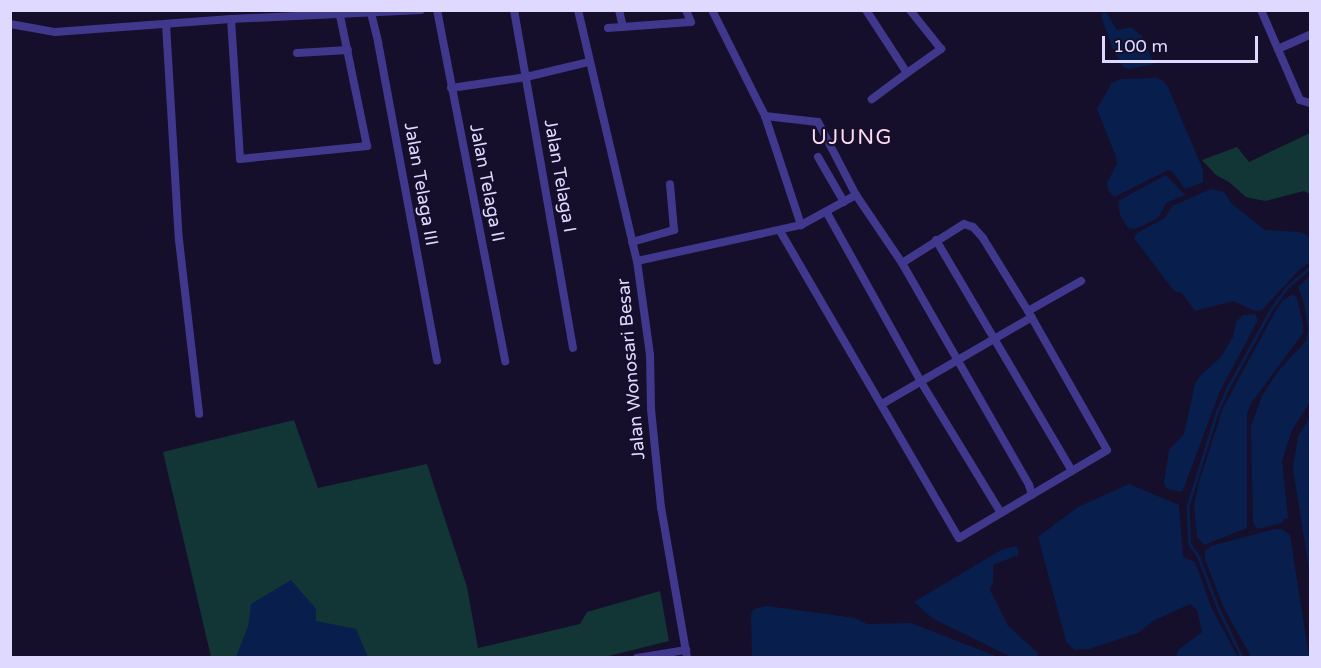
<!DOCTYPE html>
<style>
body{margin:0}
#map{position:relative;width:1321px;height:668px;overflow:hidden;background:#150f2b;font-family:"Varela Round",sans-serif}
div>[style]{position:absolute}
.green>*{inset:0;background:#123535}
.water>*{inset:0;background:#081e4c}
.stream>*{height:3px;margin:-1.5px;padding:0 1.5px;transform-origin:1.5px;border-radius:1.5px;background:#081e4c}
.street>*{height:8px;margin:-4px;padding:0 4px;transform-origin:4px;border-radius:4px;background:#3f388c}
span{translate:-50% -50%;white-space:nowrap;text-align:center;line-height:1.15;-webkit-text-stroke:4.5px #150f2b;paint-order:stroke}
.street-label{font-size:18px;color:#dfd9ff}
.quarter-label{font-size:21px;color:#ffdbf1;letter-spacing:1.5px}
.frame{position:absolute;inset:0;border:12px solid #dfd9ff;pointer-events:none}
.scale{position:absolute;left:1102px;top:36px;width:156px;height:27px;box-sizing:border-box;border:3px solid #dfd9ff;border-top:0;padding-left:8px;font-size:18px;line-height:21px;white-space:nowrap;color:#dfd9ff;-webkit-text-stroke:4px #150f2b;paint-order:stroke}
</style>
<div id="map">
<div class="green">
<div style="clip-path:polygon(1310px 133px,1310px 194px,1304px 191px,1265px 201px,1246px 197px,1229px 182px,1216px 175px,1202px 160px,1237px 147px,1249px 162px)"></div>
<div style="clip-path:polygon(294px 420px,318px 488px,427px 464px,467px 587px,478px 648px,580px 624px,587px 612px,660px 591px,669px 641px,601px 658px,211px 657px,163px 452px)"></div>
</div>
<div class="water">
<div style="clip-path:polygon(1106px 12px,1117px 30px,1131px 27px,1142px 36px,1154px 64px,1130px 69px,1123px 67px,1112px 47px,1102px 18px,1102px 13px)"></div>
<div style="clip-path:polygon(1156px 78px,1162px 80px,1168px 87px,1203px 170px,1203px 182px,1185px 189px,1172px 171px,1168px 170px,1114px 197px,1108px 190px,1107px 183px,1117px 164px,1116px 157px,1097px 109px,1112px 83px,1121px 79px)"></div>
<div style="clip-path:polygon(1166px 175px,1185px 195px,1166px 203px,1158px 218px,1135px 229px,1128px 228px,1120px 215px,1118px 201px)"></div>
<div style="clip-path:polygon(1211px 189px,1224px 192px,1232px 204px,1265px 230px,1299px 232px,1306px 234px,1310px 239px,1310px 262px,1299px 270px,1262px 310px,1255px 311px,1233px 301px,1195px 311px,1182px 293px,1174px 291px,1134px 238px,1137px 233px,1165px 218px,1172px 206px)"></div>
<div style="clip-path:polygon(1310px 276px,1310px 402px,1292px 430px,1282px 461px,1288px 518px,1283px 519px,1283px 523px,1257px 529px,1253px 522px,1251px 426px,1262px 396px,1279px 370px,1306px 341px,1308px 329px,1304px 303px,1298px 287px)"></div>
<div style="clip-path:polygon(1293px 294px,1297px 298px,1303px 324px,1303px 333px,1252px 402px,1247px 413px,1247px 528px,1204px 545px,1197px 537px,1194px 505px,1199px 482px,1223px 408px,1275px 312px,1283px 300px)"></div>
<div style="clip-path:polygon(1255px 314px,1258px 320px,1220px 391px,1183px 490px,1181px 492px,1166px 488px,1164px 483px,1169px 450px,1184px 434px,1195px 384px,1200px 376px,1221px 357px,1233px 337px,1236px 322px,1243px 315px)"></div>
<div style="clip-path:polygon(1310px 417px,1310px 576px,1293px 469px,1298px 436px)"></div>
<div style="clip-path:polygon(1129px 484px,1179px 505px,1183px 557px,1195px 562px,1212px 609px,1238px 657px,1176px 657px,1178px 650px,1202px 632px,1197px 610px,1190px 604px,1153px 621px,1138px 633px,1089px 649px,1074px 650px,1066px 641px,1038px 537px,1078px 507px)"></div>
<div style="clip-path:polygon(1275px 529px,1282px 529px,1290px 535px,1309px 657px,1251px 657px,1224px 608px,1205px 560px,1205px 551px,1211px 546px)"></div>
<div style="clip-path:polygon(1015px 546px,1018px 549px,1018px 555px,993px 565px,993px 582px,990px 590px,1008px 626px,1038px 653px,1037px 657px,1011px 657px,932px 618px,914px 602px,1001px 550px)"></div>
<div style="clip-path:polygon(291px 580px,316px 609px,316px 621px,356px 629px,368px 657px,236px 657px,248px 627px,251px 604px)"></div>
<div style="clip-path:polygon(767px 606px,855px 618px,867px 624px,911px 623px,998px 657px,752px 657px,751px 614px,754px 609px)"></div>
</div>
<div class="stream">
<div style="left:1242px;top:658px;width:58px;rotate:-115.7deg"></div>
<div style="left:1217px;top:606px;width:53px;rotate:-110.8deg"></div>
<div style="left:1198px;top:556px;width:16px;rotate:-125deg"></div>
<div style="left:1189px;top:543px;width:38px;rotate:-92deg"></div>
<div style="left:1188px;top:505px;width:95px;rotate:-72.9deg"></div>
<div style="left:1216px;top:414px;width:27px;rotate:-66deg"></div>
<div style="left:1227px;top:389px;width:91px;rotate:-61.2deg"></div>
<div style="left:1271px;top:309px;width:27px;rotate:-54deg"></div>
<div style="left:1287px;top:287px;width:30px;rotate:-41deg"></div>
</div>
<div class="street">
<div style="left:437px;top:10px;width:358px;rotate:79deg"></div>
<div style="left:514px;top:10px;width:343px;rotate:80.1deg"></div>
<div style="left:578px;top:10px;width:258px;rotate:76.8deg"></div>
<div style="left:637px;top:261px;width:95px;rotate:82.1deg"></div>
<div style="left:650px;top:355px;width:54px;rotate:88.9deg"></div>
<div style="left:651px;top:409px;width:99px;rotate:84.2deg"></div>
<div style="left:661px;top:507px;width:153px;rotate:80.2deg"></div>
<div style="left:619px;top:10px;width:17px;rotate:77deg"></div>
<div style="left:712px;top:10px;width:119px;rotate:63.4deg"></div>
<div style="left:765px;top:116px;width:53px;rotate:6.5deg"></div>
<div style="left:818px;top:122px;width:82px;rotate:62.5deg"></div>
<div style="left:856px;top:195px;width:82px;rotate:55.9deg"></div>
<div style="left:902px;top:263px;width:256px;rotate:60.2deg"></div>
<div style="left:1029px;top:485px;width:10px;rotate:73deg"></div>
<div style="left:866px;top:10px;width:75px;rotate:56.9deg"></div>
<div style="left:907px;top:73px;width:44px;rotate:143.4deg"></div>
<div style="left:1261px;top:10px;width:98px;rotate:66.6deg"></div>
<div style="left:1300px;top:100px;width:10px;rotate:17deg"></div>
<div style="left:371px;top:13px;width:30px;rotate:76deg"></div>
<div style="left:378px;top:42px;width:324px;rotate:79.5deg"></div>
<div style="left:231px;top:19px;width:140px;rotate:86.3deg"></div>
<div style="left:240px;top:159px;width:128px;rotate:-5.8deg"></div>
<div style="left:367px;top:146px;width:133px;rotate:-101.7deg"></div>
<div style="left:10px;top:24px;width:46px;rotate:10.1deg"></div>
<div style="left:55px;top:32px;width:176px;rotate:-4.2deg"></div>
<div style="left:231px;top:19px;width:190px;rotate:-2.7deg"></div>
<div style="left:166px;top:24px;width:216px;rotate:86.6deg"></div>
<div style="left:179px;top:240px;width:175px;rotate:83.4deg"></div>
<div style="left:608px;top:28px;width:83px;rotate:-4.1deg"></div>
<div style="left:691px;top:22px;width:13px;rotate:-113deg"></div>
<div style="left:1278px;top:49px;width:35px;rotate:-24deg"></div>
<div style="left:297px;top:53px;width:51px;rotate:-3.4deg"></div>
<div style="left:907px;top:73px;width:42px;rotate:-35.2deg"></div>
<div style="left:941px;top:49px;width:50px;rotate:-128.5deg"></div>
<div style="left:451px;top:88px;width:76px;rotate:-8.3deg"></div>
<div style="left:526px;top:77px;width:65px;rotate:-13.4deg"></div>
<div style="left:765px;top:116px;width:115px;rotate:71.7deg"></div>
<div style="left:818px;top:157px;width:52px;rotate:60deg"></div>
<div style="left:827px;top:213px;width:193px;rotate:60.9deg"></div>
<div style="left:921px;top:382px;width:153px;rotate:58.6deg"></div>
<div style="left:780px;top:231px;width:355px;rotate:59.8deg"></div>
<div style="left:959px;top:538px;width:172px;rotate:-30.7deg"></div>
<div style="left:1107px;top:450px;width:160px;rotate:-119.6deg"></div>
<div style="left:1028px;top:311px;width:86px;rotate:-121.7deg"></div>
<div style="left:983px;top:238px;width:15px;rotate:-132deg"></div>
<div style="left:973px;top:227px;width:9px;rotate:-162deg"></div>
<div style="left:964px;top:224px;width:73px;rotate:147.8deg"></div>
<div style="left:936px;top:240px;width:268px;rotate:59.5deg"></div>
<div style="left:632px;top:242px;width:44px;rotate:-15.9deg"></div>
<div style="left:674px;top:230px;width:46px;rotate:-95deg"></div>
<div style="left:637px;top:261px;width:168px;rotate:-12.4deg"></div>
<div style="left:801px;top:225px;width:63px;rotate:-28.6deg"></div>
<div style="left:1028px;top:311px;width:61px;rotate:-29.5deg"></div>
<div style="left:882px;top:404px;width:173px;rotate:-30.1deg"></div>
<div style="left:637px;top:658px;width:50px;rotate:-9.3deg"></div>
</div>
<div class="street-label">
<span style="left:560px;top:176px;rotate:80deg">Jalan Telaga I</span>
<span style="left:487px;top:183px;rotate:79deg">Jalan Telaga II</span>
<span style="left:421px;top:184px;rotate:80deg">Jalan Telaga III</span>
<span style="left:631px;top:369px;rotate:-95deg">Jalan Wonosari Besar</span>
</div>
<div class="quarter-label">
<span style="left:852px;top:138px">UJUNG</span>
</div>
<div class="frame"></div>
<div class="scale">100 m</div>
</div>
